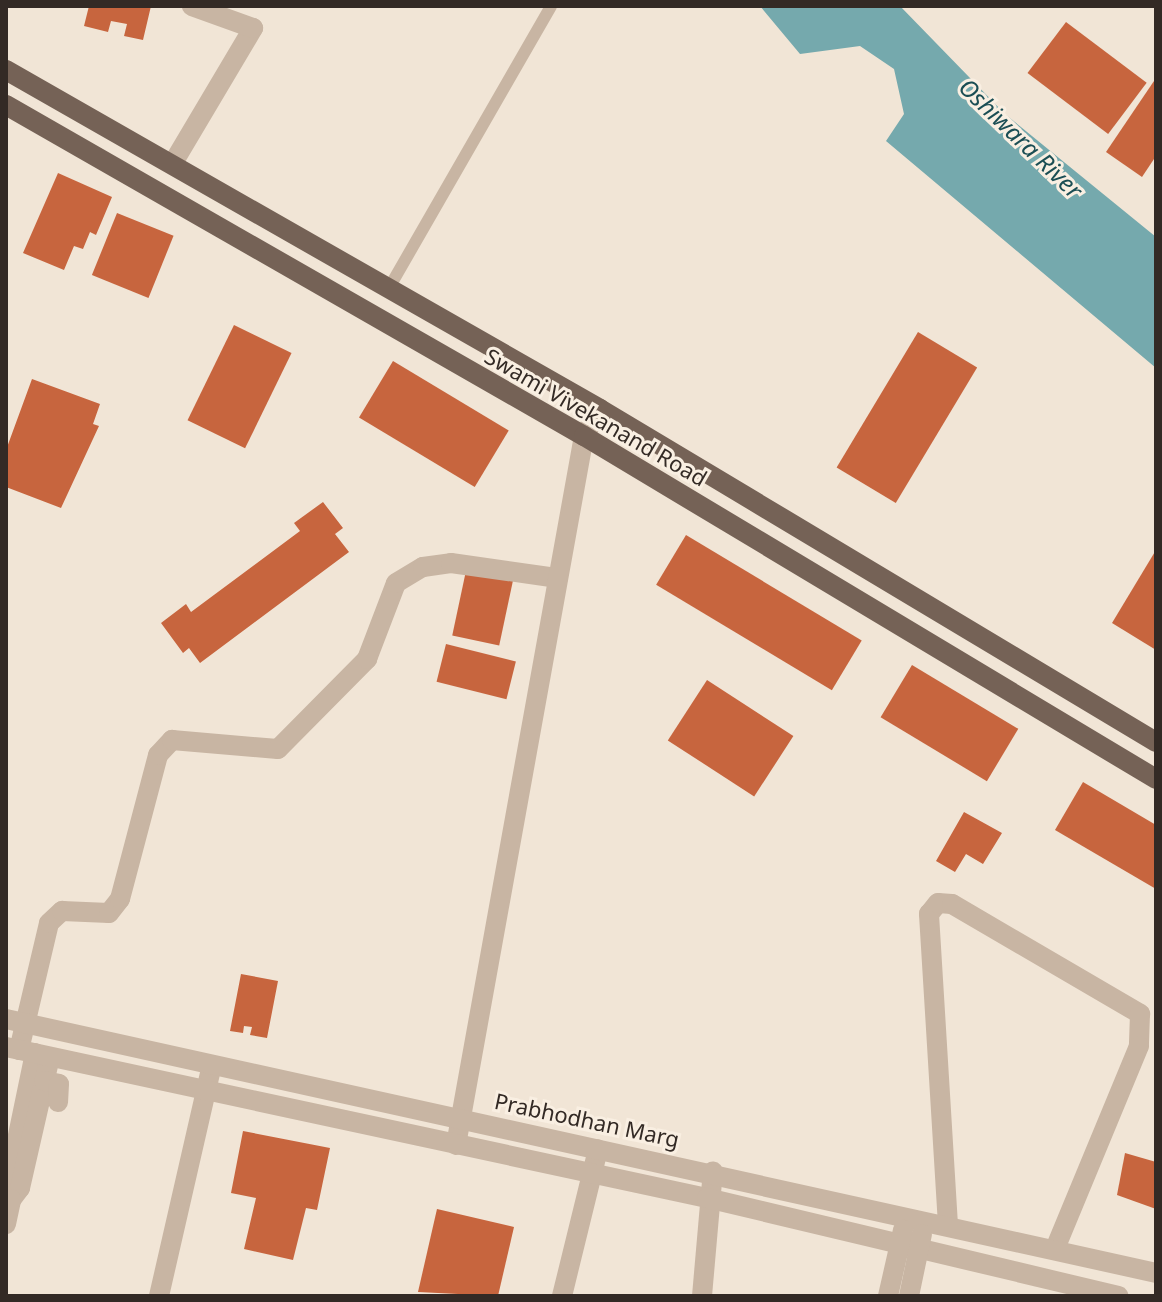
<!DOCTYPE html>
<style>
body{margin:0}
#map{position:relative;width:1162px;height:1302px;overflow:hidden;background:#f1e5d6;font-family:"Noto Sans",sans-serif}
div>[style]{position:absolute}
.water>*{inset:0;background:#75a9ad}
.building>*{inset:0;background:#c7653e;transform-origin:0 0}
.service>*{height:12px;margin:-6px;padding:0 6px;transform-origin:6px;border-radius:6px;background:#c8b5a3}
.minor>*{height:20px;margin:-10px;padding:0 10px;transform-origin:10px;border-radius:10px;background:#c8b5a3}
.tertiary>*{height:20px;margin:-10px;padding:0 10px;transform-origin:10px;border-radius:10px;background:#c8b5a3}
.primary>*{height:20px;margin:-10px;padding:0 10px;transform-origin:10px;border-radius:10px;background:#756256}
span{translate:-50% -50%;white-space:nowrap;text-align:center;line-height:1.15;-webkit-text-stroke:6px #f9efe2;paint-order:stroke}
.street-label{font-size:22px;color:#332a25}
.water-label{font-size:24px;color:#1b4e54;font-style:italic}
.frame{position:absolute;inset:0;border:8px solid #332a25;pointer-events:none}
</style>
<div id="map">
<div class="water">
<div style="clip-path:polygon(760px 6px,900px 6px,1005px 114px,1156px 237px,1156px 368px,886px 141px,904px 114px,894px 69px,860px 46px,800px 54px)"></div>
</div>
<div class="building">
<div style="clip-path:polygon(89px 6px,151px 6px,143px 40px,124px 36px,127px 24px,111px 21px,108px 32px,84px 26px)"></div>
<div style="left:1066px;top:22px;width:101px;height:64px;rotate:37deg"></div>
<div style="clip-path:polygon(1156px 78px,1156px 156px,1142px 177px,1106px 152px)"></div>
<div style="clip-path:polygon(58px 173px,112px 197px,96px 235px,90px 232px,83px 249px,74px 246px,64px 270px,23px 253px)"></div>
<div style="left:117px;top:213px;width:61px;height:67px;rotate:22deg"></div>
<div style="left:234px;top:325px;width:64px;height:106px;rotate:26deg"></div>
<div style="left:918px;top:332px;width:69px;height:158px;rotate:31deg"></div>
<div style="left:393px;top:361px;width:135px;height:66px;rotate:31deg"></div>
<div style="clip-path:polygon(32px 379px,100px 404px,93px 424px,99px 426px,61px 508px,6px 487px,6px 450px)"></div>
<div style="clip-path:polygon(323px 502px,343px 528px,335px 534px,349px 552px,200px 663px,189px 648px,183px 653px,161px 623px,186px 604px,191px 612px,300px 531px,294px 523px)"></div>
<div style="left:686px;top:535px;width:205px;height:58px;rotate:31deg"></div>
<div style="clip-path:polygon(1156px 550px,1156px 650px,1112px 623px)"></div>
<div style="left:467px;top:566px;width:48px;height:71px;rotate:12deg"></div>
<div style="left:446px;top:644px;width:72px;height:39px;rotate:14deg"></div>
<div style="left:912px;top:665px;width:124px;height:61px;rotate:31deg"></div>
<div style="left:707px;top:680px;width:103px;height:72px;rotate:33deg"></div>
<div style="clip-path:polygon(1083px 782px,1156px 825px,1156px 889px,1055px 830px)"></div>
<div style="clip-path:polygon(964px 812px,1002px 833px,983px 864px,966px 854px,955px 872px,936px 861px)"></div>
<div style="clip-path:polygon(241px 974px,278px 981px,267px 1038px,250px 1035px,252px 1027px,244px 1026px,243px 1033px,230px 1031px)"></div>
<div style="clip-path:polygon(243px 1131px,330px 1148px,317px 1210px,306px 1208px,293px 1260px,244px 1249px,256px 1198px,231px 1193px)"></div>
<div style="clip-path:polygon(1125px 1153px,1156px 1162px,1156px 1209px,1117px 1195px)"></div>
<div style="clip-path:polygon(437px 1209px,514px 1227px,498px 1296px,418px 1292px)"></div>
</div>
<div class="service">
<div style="left:389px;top:288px;width:325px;rotate:-60.1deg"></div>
</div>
<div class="minor">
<div style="left:173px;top:163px;width:157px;rotate:-59.3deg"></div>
<div style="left:253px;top:28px;width:65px;rotate:-160.2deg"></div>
<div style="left:19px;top:1050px;width:130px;rotate:-76.7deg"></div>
<div style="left:49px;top:923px;width:18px;rotate:-43deg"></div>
<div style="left:62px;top:911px;width:47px;rotate:2.4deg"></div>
<div style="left:109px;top:913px;width:18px;rotate:-52deg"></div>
<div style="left:120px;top:899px;width:149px;rotate:-75.2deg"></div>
<div style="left:158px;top:755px;width:21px;rotate:-47deg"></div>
<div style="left:172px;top:740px;width:106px;rotate:4.9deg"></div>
<div style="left:278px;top:749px;width:127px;rotate:-45.3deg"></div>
<div style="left:367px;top:659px;width:81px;rotate:-69.1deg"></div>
<div style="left:396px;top:583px;width:31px;rotate:-31deg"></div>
<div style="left:423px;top:567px;width:28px;rotate:-8deg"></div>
<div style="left:451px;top:563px;width:108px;rotate:8deg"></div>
<div style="left:35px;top:1053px;width:133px;rotate:101.7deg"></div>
<div style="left:8px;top:1183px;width:17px;rotate:80deg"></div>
<div style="left:11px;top:1200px;width:15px;rotate:-53deg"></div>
<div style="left:20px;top:1188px;width:134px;rotate:-77.1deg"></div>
<div style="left:44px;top:1081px;width:15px;rotate:11deg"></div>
<div style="left:59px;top:1084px;width:18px;rotate:93deg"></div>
<div style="left:456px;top:1145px;width:720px;rotate:-79.77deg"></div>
<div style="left:584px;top:436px;width:31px;rotate:-59deg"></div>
<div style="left:6px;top:1224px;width:25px;rotate:-78deg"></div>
<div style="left:948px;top:1225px;width:312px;rotate:-93.5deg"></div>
<div style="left:929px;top:914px;width:14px;rotate:-51deg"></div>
<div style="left:938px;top:903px;width:14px;rotate:4deg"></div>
<div style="left:952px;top:904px;width:218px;rotate:30.3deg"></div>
<div style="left:1140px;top:1014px;width:32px;rotate:92deg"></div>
<div style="left:1139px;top:1046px;width:220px;rotate:112.5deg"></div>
<div style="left:159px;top:1296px;width:237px;rotate:-77.1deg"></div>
<div style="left:562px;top:1296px;width:151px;rotate:-76.2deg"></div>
<div style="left:702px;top:1296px;width:125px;rotate:-85deg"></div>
</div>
<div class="tertiary">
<div style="left:6px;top:1019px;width:1178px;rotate:12.45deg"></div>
<div style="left:6px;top:1047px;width:717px;rotate:12.16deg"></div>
<div style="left:707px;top:1198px;width:423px;rotate:13.4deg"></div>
<div style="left:888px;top:1296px;width:68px;rotate:-77.2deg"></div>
<div style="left:909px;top:1296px;width:63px;rotate:-78.2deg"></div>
</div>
<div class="primary">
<div style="left:6px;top:70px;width:684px;rotate:29.71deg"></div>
<div style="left:600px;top:409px;width:648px;rotate:30.92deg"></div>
<div style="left:6px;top:105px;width:666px;rotate:29.8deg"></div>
<div style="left:584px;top:436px;width:667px;rotate:30.95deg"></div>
</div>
<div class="street-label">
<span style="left:596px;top:417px;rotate:30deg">Swami Vivekanand Road</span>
<span style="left:587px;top:1120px;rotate:12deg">Prabhodhan Marg</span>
</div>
<div class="water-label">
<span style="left:1021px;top:138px;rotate:44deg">Oshiwara River</span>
</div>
<div class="frame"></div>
</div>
